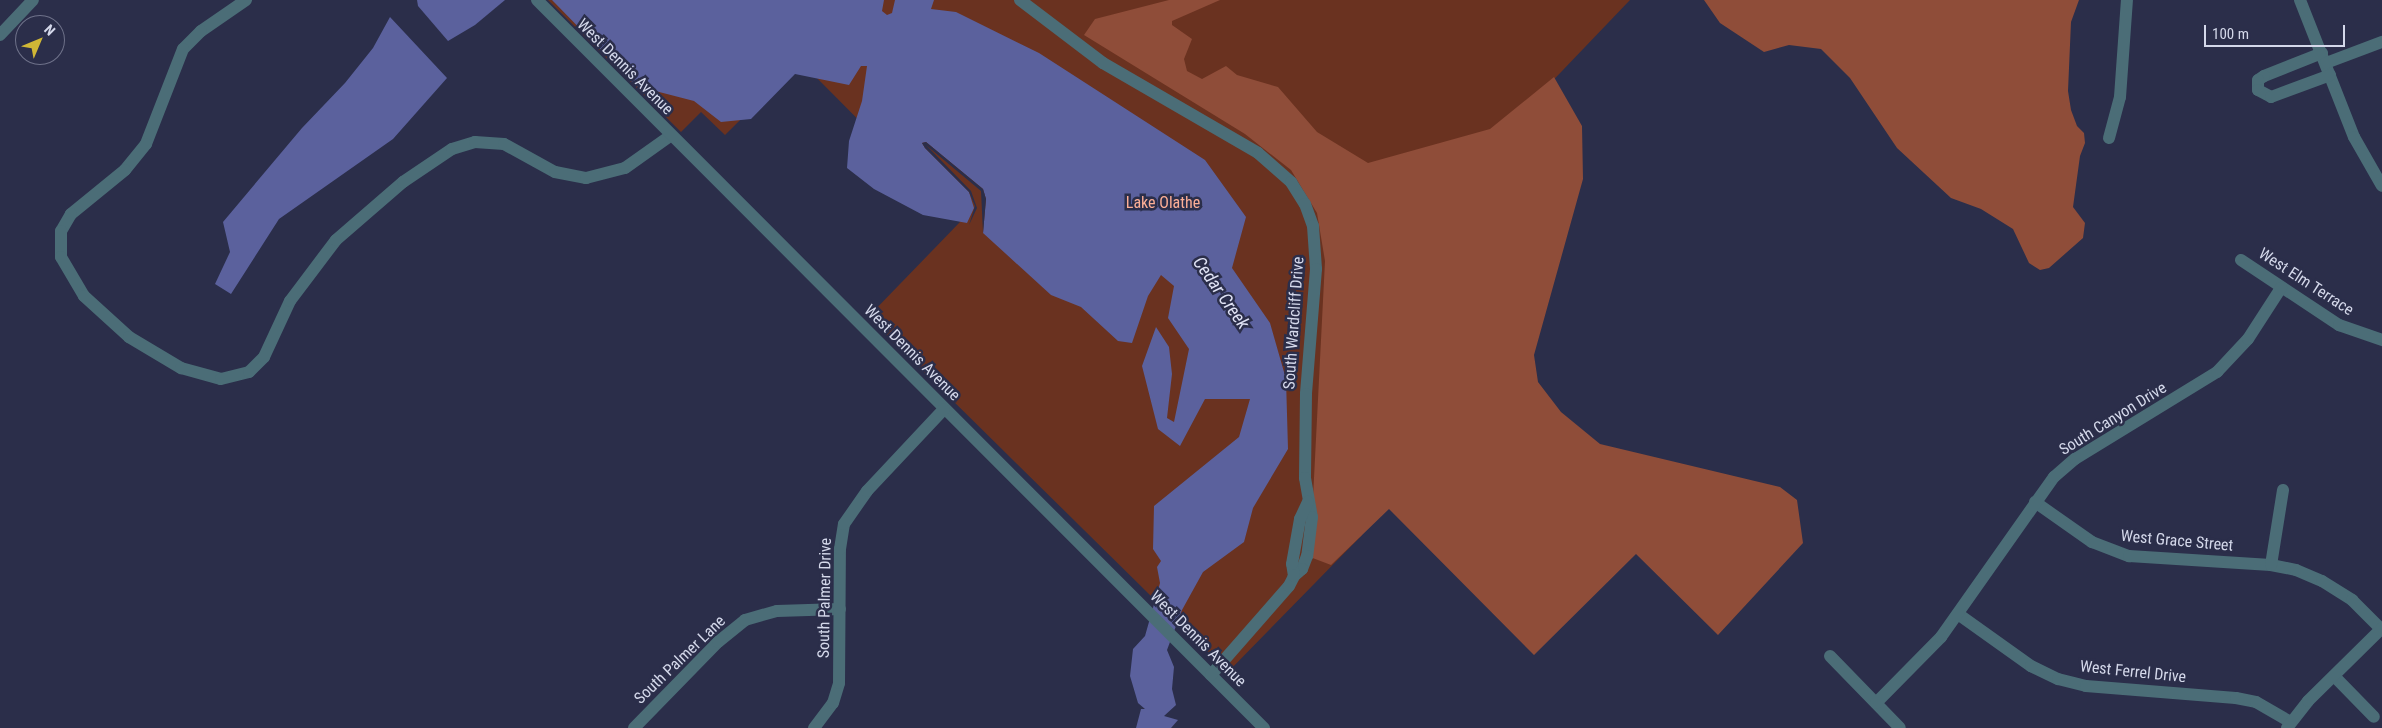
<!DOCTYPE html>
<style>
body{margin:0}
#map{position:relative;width:2382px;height:728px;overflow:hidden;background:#2b2e4a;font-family:"Roboto Condensed",sans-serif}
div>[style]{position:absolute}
.green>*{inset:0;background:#6a3220}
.forest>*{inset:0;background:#8f4d39}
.water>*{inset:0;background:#5b619d}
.pier>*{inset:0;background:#2b2e4a}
.minor>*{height:12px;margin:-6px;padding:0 6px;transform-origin:6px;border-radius:6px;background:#4b6d77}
span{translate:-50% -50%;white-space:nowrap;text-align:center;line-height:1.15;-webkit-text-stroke:5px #2b2e4a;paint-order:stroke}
.street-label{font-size:16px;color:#d4d8ea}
.park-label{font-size:16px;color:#fdaf96}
.water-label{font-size:18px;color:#e0e3f5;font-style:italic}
.north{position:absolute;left:15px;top:15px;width:50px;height:50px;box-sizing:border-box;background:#2b2e4a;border:1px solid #6f728a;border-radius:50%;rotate:45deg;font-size:14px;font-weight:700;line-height:20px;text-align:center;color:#d4d8ea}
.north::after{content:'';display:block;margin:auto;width:18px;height:22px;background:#d0b736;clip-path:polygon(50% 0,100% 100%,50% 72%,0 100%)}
.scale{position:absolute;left:2204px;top:25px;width:141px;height:22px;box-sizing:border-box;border:2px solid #d4d8ea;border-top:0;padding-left:6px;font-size:15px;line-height:18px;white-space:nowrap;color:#d4d8ea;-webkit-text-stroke:4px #2b2e4a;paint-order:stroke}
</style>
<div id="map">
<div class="green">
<div style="clip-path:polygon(548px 0,1630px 0,1338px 305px,1315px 488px,1362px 535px,1228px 672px,868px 317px,960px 222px,800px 61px,725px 135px,701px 112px,681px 132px)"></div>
</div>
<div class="forest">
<div style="clip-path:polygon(1169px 0,1220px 0,1172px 21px,1172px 25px,1192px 39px,1184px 59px,1187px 71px,1202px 79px,1226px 66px,1237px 75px,1278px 87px,1317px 132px,1368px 163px,1490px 129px,1554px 77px,1582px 126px,1583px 179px,1534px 355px,1538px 382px,1561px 412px,1600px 444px,1780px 487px,1797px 500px,1803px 543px,1718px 635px,1636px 554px,1534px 655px,1389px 509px,1331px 565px,1310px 557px,1325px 261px,1317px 213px,1291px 170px,1245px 134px,1084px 35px,1095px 19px)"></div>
<div style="clip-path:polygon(1704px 0,2079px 0,2071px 22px,2068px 91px,2071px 110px,2077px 126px,2084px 133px,2085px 143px,2080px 156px,2073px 207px,2085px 223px,2083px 238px,2049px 268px,2040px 270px,2029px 263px,2013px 229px,1981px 209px,1951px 198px,1897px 148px,1850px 78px,1821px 49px,1789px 45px,1764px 52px,1720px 23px)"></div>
</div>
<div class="water">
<div style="clip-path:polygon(417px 0,505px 0,475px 25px,448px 41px,418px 6px)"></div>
<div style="clip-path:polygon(552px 0,884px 0,882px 11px,887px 15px,892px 13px,895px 0,934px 0,931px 9px,956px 12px,1039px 53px,1205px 160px,1246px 217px,1232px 268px,1270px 323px,1286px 379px,1288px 449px,1253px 508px,1244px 542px,1203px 572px,1182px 610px,1167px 650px,1174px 667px,1172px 689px,1176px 705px,1164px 716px,1178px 720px,1171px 728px,1136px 728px,1141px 709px,1145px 709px,1138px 703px,1130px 676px,1133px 649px,1145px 636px,1160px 583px,1157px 567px,1161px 561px,1153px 549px,1154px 506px,1239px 437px,1250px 399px,1205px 399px,1180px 446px,1158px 429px,1142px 366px,1156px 327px,1169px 347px,1172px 374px,1167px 418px,1174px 422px,1189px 349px,1168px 318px,1174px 286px,1161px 275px,1148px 296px,1132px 343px,1118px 341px,1081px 307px,1051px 295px,983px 233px,986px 199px,983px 189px,926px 142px,922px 143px,925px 148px,969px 192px,974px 208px,967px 223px,923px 215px,874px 189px,847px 168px,849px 141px,862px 101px,867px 66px,861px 66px,849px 85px,795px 74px,751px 119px,721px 122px,694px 101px,636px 86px)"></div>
<div style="clip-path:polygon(390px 17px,447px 78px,393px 139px,279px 219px,231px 294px,215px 284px,230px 252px,223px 222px,302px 128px,345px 83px,373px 48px)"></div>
</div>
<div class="pier">
<div style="clip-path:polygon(926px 142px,983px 189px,986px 199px,983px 233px,981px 191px,926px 145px,971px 191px,977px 208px,969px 225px,975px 206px,969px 192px,925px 148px,922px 143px)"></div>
</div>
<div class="minor">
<div style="left:246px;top:0;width:55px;rotate:145.4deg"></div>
<div style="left:201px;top:31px;width:25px;rotate:135deg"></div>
<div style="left:183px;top:49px;width:102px;rotate:111.3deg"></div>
<div style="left:146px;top:144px;width:33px;rotate:129deg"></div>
<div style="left:125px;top:170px;width:70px;rotate:140.8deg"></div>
<div style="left:71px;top:214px;width:20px;rotate:120deg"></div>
<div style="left:61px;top:231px;width:26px;rotate:90deg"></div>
<div style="left:61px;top:257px;width:45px;rotate:59.5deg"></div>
<div style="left:84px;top:296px;width:61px;rotate:42.3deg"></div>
<div style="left:129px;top:337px;width:61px;rotate:30.8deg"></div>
<div style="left:181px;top:368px;width:41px;rotate:15.4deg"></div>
<div style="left:221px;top:379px;width:29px;rotate:-14deg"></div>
<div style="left:249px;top:372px;width:21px;rotate:-45deg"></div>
<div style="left:264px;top:357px;width:62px;rotate:-65.1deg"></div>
<div style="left:290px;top:301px;width:76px;rotate:-53deg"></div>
<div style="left:336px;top:240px;width:89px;rotate:-40.9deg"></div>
<div style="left:403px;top:182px;width:59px;rotate:-34deg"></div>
<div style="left:452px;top:149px;width:24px;rotate:-17deg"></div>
<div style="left:475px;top:142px;width:29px;rotate:4deg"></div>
<div style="left:504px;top:144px;width:58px;rotate:28.8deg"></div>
<div style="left:555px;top:172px;width:32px;rotate:11deg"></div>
<div style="left:586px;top:178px;width:40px;rotate:-14.4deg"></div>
<div style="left:625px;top:168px;width:55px;rotate:-35.4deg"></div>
<div style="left:537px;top:0;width:1029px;rotate:45.04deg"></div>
<div style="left:1020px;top:0;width:104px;rotate:37.2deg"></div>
<div style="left:1103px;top:63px;width:179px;rotate:30.1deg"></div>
<div style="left:1258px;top:153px;width:44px;rotate:41.3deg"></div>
<div style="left:1291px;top:182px;width:26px;rotate:58deg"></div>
<div style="left:1305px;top:204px;width:23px;rotate:70deg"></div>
<div style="left:1313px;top:226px;width:43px;rotate:86deg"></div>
<div style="left:1316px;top:269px;width:125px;rotate:94.6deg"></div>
<div style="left:1306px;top:394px;width:84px;rotate:90.7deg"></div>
<div style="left:1305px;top:478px;width:40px;rotate:80deg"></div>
<div style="left:1312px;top:517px;width:39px;rotate:97deg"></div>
<div style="left:1307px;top:556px;width:14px;rotate:111deg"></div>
<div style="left:1302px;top:569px;width:11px;rotate:139deg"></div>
<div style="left:2300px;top:0;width:147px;rotate:68.5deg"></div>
<div style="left:2354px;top:137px;width:56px;rotate:60.3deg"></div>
<div style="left:0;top:35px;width:48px;rotate:-46.7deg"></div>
<div style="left:2322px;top:53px;width:62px;rotate:158.4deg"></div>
<div style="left:2264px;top:76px;width:7px;rotate:146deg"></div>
<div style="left:2258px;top:80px;width:10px;rotate:90deg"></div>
<div style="left:2258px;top:90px;width:15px;rotate:28deg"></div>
<div style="left:2271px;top:97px;width:63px;rotate:-20.4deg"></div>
<div style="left:2326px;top:63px;width:60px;rotate:-20.6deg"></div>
<div style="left:2109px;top:138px;width:42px;rotate:-75deg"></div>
<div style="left:2120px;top:97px;width:97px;rotate:-85.9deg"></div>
<div style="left:2241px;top:260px;width:118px;rotate:33.6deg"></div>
<div style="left:2339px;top:325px;width:46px;rotate:19.2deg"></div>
<div style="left:2035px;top:502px;width:70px;rotate:35.1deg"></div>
<div style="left:2092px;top:542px;width:40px;rotate:21deg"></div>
<div style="left:2129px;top:556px;width:142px;rotate:3.6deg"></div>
<div style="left:2271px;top:565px;width:25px;rotate:11deg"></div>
<div style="left:2296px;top:570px;width:28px;rotate:23deg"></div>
<div style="left:2322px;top:581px;width:36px;rotate:32deg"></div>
<div style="left:2352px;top:600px;width:41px;rotate:45deg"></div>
<div style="left:2271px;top:565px;width:76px;rotate:-80.9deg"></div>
<div style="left:1958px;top:614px;width:90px;rotate:35.5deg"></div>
<div style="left:2031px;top:666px;width:30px;rotate:26deg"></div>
<div style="left:2058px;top:679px;width:29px;rotate:14deg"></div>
<div style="left:2086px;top:686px;width:150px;rotate:4.6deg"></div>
<div style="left:2236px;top:698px;width:20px;rotate:11deg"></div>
<div style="left:2256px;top:702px;width:39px;rotate:30deg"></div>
<div style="left:1830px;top:656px;width:100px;rotate:45.8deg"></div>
<div style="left:1211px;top:675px;width:118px;rotate:-48.8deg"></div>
<div style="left:1289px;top:586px;width:11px;rotate:-63deg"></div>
<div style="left:1294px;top:576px;width:12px;rotate:-99deg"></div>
<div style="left:1292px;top:564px;width:46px;rotate:-79.9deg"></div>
<div style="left:1300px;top:519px;width:19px;rotate:-65deg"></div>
<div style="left:2334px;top:676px;width:57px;rotate:45.7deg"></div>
<div style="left:1876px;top:703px;width:93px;rotate:-45.4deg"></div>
<div style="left:1941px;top:637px;width:196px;rotate:-54.8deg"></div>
<div style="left:2054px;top:477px;width:28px;rotate:-41deg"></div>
<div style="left:2075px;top:459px;width:167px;rotate:-31.5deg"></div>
<div style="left:2217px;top:372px;width:45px;rotate:-46.8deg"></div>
<div style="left:2248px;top:339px;width:61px;rotate:-57.1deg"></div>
<div style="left:634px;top:728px;width:120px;rotate:-45.7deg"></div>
<div style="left:718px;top:642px;width:35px;rotate:-39deg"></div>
<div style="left:745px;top:620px;width:33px;rotate:-16deg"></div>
<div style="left:777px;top:611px;width:63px;rotate:-1.8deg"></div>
<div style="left:814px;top:728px;width:31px;rotate:-53deg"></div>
<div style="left:833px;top:703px;width:21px;rotate:-73deg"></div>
<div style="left:839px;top:683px;width:134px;rotate:-89.6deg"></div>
<div style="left:840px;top:549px;width:25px;rotate:-81deg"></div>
<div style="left:844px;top:524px;width:40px;rotate:-55.1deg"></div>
<div style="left:867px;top:491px;width:112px;rotate:-46.8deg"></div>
<div style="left:2287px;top:728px;width:34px;rotate:-52deg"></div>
<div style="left:2308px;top:701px;width:104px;rotate:-44.6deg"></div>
</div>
<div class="street-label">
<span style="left:625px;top:67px;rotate:45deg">West Dennis Avenue</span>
<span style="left:2306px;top:282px;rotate:33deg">West Elm Terrace</span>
<span style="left:1294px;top:323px;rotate:-86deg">South Wardcliff Drive</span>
<span style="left:912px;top:353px;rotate:45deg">West Dennis Avenue</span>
<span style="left:2113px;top:419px;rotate:-32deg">South Canyon Drive</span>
<span style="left:2177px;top:541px;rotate:5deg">West Grace Street</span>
<span style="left:825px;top:598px;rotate:-89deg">South Palmer Drive</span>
<span style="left:1198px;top:639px;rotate:45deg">West Dennis Avenue</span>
<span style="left:680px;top:660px;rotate:-44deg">South Palmer Lane</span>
<span style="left:2133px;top:672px;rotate:6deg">West Ferrel Drive</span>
</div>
<div class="park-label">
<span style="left:1163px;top:203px">Lake Olathe</span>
</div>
<div class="water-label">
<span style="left:1221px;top:293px;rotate:55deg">Cedar Creek</span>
</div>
<div class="north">N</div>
<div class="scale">100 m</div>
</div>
